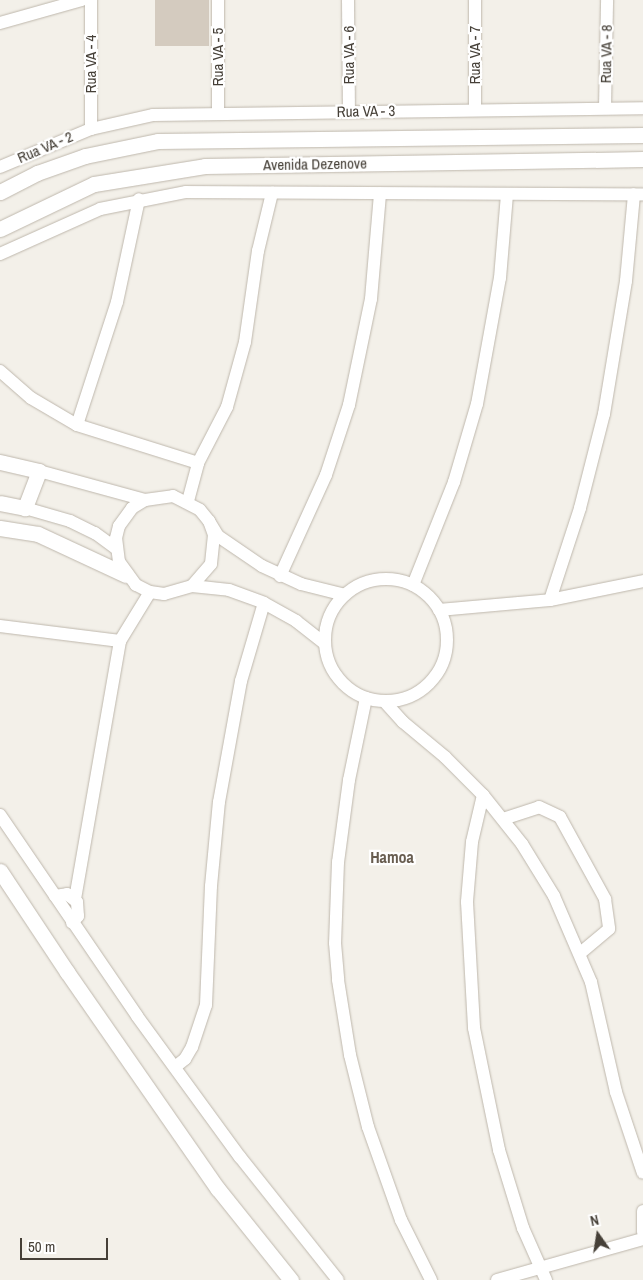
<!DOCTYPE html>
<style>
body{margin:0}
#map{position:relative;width:643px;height:1280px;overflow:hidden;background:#f3f0e9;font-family:"Archivo Narrow",sans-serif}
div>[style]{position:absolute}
.building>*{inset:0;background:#d4cbbf;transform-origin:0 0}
.roads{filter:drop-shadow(0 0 1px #beb7ac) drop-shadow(0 0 1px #beb7ac)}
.minor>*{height:12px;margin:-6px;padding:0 6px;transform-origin:6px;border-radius:6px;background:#fff}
.minor>.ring{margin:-6px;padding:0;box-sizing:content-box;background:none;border:12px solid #fff;border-radius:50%}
.tertiary>*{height:15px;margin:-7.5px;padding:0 7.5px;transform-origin:7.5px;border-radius:7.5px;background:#fff}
span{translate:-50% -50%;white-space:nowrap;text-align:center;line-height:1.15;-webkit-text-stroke:4.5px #fff;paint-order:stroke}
.street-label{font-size:15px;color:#464038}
.neighbourhood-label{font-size:16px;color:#685d50;font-weight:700}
.north{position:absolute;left:573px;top:1210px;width:50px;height:50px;-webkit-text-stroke:4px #fff;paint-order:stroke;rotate:347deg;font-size:14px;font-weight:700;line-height:20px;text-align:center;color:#464038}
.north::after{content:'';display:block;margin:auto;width:18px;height:22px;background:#464038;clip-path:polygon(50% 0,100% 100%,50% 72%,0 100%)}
.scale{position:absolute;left:20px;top:1238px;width:88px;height:22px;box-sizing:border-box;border:2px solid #464038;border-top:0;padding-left:6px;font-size:15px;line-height:18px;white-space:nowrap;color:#464038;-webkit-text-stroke:4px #fff;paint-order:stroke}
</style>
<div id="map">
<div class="building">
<div style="left:155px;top:0;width:54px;height:46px"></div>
</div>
<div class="roads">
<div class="minor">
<div style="left:91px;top:0;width:129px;rotate:90deg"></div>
<div style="left:348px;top:0;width:111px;rotate:89.5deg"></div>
<div style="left:0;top:23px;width:85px;rotate:-15.7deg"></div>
<div style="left:605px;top:108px;width:108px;rotate:-88.9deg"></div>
<div style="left:475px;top:110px;width:110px;rotate:-90deg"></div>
<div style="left:218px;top:114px;width:114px;rotate:-90deg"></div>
<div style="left:0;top:167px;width:99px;rotate:-22.7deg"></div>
<div style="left:91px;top:129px;width:64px;rotate:-12.7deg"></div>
<div style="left:153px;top:115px;width:490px;rotate:-0.8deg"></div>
<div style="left:0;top:254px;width:110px;rotate:-24.2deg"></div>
<div style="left:100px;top:209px;width:88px;rotate:-11.2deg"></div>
<div style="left:186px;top:192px;width:457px;rotate:0.3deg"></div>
<div style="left:0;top:371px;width:41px;rotate:41.1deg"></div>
<div style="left:31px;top:398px;width:53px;rotate:30.4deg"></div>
<div style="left:77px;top:425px;width:127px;rotate:17.4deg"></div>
<div style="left:77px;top:425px;width:129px;rotate:-72deg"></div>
<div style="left:117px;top:302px;width:105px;rotate:-77.9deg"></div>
<div style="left:39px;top:471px;width:110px;rotate:15.3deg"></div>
<div style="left:188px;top:501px;width:39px;rotate:-75deg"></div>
<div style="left:198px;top:463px;width:63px;rotate:-62.6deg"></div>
<div style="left:227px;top:407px;width:67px;rotate:-74.5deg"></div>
<div style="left:245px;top:342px;width:92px;rotate:-81.9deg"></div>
<div style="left:258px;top:251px;width:60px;rotate:-76.4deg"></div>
<div style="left:25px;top:508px;width:47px;rotate:16.1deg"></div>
<div style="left:70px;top:521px;width:28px;rotate:26deg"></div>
<div style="left:95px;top:533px;width:26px;rotate:36deg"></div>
<div style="left:209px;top:521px;width:15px;rotate:70deg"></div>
<div style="left:214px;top:535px;width:29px;rotate:96deg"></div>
<div style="left:211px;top:564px;width:29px;rotate:131deg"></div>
<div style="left:192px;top:586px;width:29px;rotate:164deg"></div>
<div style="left:164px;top:594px;width:14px;rotate:-172deg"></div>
<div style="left:150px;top:592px;width:16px;rotate:-153deg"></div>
<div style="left:136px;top:585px;width:29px;rotate:-126deg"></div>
<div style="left:119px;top:562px;width:24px;rotate:-97deg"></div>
<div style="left:116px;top:538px;width:12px;rotate:-76deg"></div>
<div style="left:119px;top:526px;width:22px;rotate:-54deg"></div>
<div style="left:132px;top:508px;width:15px;rotate:-32deg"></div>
<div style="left:145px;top:500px;width:28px;rotate:-8deg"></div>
<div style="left:173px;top:496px;width:30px;rotate:27deg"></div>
<div style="left:200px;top:510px;width:14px;rotate:51deg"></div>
<div style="left:209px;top:521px;width:17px;rotate:59deg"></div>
<div style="left:218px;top:536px;width:53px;rotate:34.3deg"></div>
<div style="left:262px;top:566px;width:43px;rotate:24.8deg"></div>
<div style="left:301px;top:584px;width:45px;rotate:14deg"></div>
<div style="left:280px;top:576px;width:111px;rotate:-65.5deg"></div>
<div style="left:326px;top:475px;width:74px;rotate:-71.8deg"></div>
<div style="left:349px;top:405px;width:108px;rotate:-78.3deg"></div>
<div style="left:371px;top:299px;width:106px;rotate:-85.1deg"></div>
<div class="ring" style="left:325px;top:579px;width:110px;height:110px"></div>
<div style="left:413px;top:585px;width:111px;rotate:-68.3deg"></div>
<div style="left:454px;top:482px;width:81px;rotate:-73.6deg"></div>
<div style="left:477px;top:404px;width:128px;rotate:-79.7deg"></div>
<div style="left:500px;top:278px;width:84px;rotate:-85.2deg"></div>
<div style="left:192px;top:586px;width:37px;rotate:6deg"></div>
<div style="left:229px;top:590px;width:37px;rotate:20deg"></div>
<div style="left:264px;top:603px;width:37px;rotate:29deg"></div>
<div style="left:296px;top:621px;width:36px;rotate:38deg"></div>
<div style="left:550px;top:600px;width:97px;rotate:-71.9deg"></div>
<div style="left:580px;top:508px;width:97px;rotate:-75.7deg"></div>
<div style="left:604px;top:414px;width:135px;rotate:-80.6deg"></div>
<div style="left:626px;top:281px;width:87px;rotate:-84.7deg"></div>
<div style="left:439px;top:610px;width:111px;rotate:-5.1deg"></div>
<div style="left:550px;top:600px;width:95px;rotate:-11.5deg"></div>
<div style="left:0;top:626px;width:121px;rotate:7.1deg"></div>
<div style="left:366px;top:698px;width:84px;rotate:101.7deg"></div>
<div style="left:349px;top:780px;width:83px;rotate:97.6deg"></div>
<div style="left:338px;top:862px;width:81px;rotate:92.1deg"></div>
<div style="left:335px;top:943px;width:37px;rotate:85deg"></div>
<div style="left:338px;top:980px;width:76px;rotate:80.9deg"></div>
<div style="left:350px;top:1055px;width:74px;rotate:76deg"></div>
<div style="left:368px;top:1127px;width:99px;rotate:70.5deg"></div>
<div style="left:401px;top:1220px;width:67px;rotate:63.4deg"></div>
<div style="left:384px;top:701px;width:28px;rotate:48deg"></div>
<div style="left:403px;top:722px;width:55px;rotate:39.8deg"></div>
<div style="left:445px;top:757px;width:54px;rotate:45deg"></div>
<div style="left:483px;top:795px;width:63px;rotate:51.5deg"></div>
<div style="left:522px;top:844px;width:61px;rotate:58.4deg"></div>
<div style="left:554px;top:896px;width:94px;rotate:66.7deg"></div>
<div style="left:591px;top:982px;width:113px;rotate:77.2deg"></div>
<div style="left:616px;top:1092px;width:85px;rotate:71.6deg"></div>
<div style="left:483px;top:795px;width:48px;rotate:103.2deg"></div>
<div style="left:472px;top:842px;width:60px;rotate:94.8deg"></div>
<div style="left:467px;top:902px;width:126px;rotate:86.8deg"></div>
<div style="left:474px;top:1028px;width:125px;rotate:78.4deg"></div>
<div style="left:499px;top:1150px;width:82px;rotate:72.9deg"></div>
<div style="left:523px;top:1228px;width:57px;rotate:66.1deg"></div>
<div style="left:0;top:815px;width:243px;rotate:55.7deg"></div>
<div style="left:137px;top:1016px;width:175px;rotate:53.9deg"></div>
<div style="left:240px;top:1157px;width:157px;rotate:51.5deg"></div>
<div style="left:503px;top:819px;width:38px;rotate:-18deg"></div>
<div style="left:539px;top:807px;width:23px;rotate:25deg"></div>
<div style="left:560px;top:817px;width:94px;rotate:61.2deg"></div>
<div style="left:605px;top:899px;width:30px;rotate:82deg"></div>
<div style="left:609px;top:929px;width:38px;rotate:140deg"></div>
<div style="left:55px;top:896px;width:12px;rotate:-9deg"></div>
<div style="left:67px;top:894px;width:13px;rotate:39deg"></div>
<div style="left:77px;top:902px;width:14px;rotate:86deg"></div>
<div style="left:78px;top:916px;width:9px;rotate:131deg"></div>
<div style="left:75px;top:899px;width:262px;rotate:-80.1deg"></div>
<div style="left:120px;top:641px;width:57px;rotate:-58.5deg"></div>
<div style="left:175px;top:1067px;width:13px;rotate:-39deg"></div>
<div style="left:185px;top:1059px;width:14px;rotate:-60deg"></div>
<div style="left:192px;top:1047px;width:44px;rotate:-71.6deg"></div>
<div style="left:206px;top:1005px;width:119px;rotate:-87.6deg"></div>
<div style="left:211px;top:886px;width:84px;rotate:-84.6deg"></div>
<div style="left:219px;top:802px;width:123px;rotate:-79.7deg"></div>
<div style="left:241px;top:681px;width:81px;rotate:-73.6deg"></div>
<div style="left:643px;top:1211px;width:21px;rotate:90deg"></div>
<div style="left:497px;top:1280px;width:152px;rotate:-15.7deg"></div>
</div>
<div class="tertiary">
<div style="left:0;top:192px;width:42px;rotate:-27.2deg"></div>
<div style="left:37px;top:173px;width:51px;rotate:-19.5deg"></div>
<div style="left:85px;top:156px;width:75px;rotate:-11.6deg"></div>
<div style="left:158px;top:141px;width:485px;rotate:-0.7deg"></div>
<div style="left:0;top:229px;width:104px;rotate:-25.6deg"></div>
<div style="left:94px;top:184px;width:112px;rotate:-9.2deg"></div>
<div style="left:205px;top:166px;width:438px;rotate:-0.9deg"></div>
<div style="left:0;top:462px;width:40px;rotate:13deg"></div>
<div style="left:39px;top:471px;width:40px;rotate:111deg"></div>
<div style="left:25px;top:508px;width:25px;rotate:-169deg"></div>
<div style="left:0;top:528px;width:38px;rotate:9deg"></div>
<div style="left:38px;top:534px;width:97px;rotate:25deg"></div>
<div style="left:0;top:871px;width:121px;rotate:56.4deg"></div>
<div style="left:67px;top:972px;width:264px;rotate:55.2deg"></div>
<div style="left:218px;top:1189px;width:117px;rotate:51.3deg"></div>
</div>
</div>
<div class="street-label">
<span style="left:606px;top:54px;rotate:-89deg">Rua VA - 8</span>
<span style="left:349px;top:55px;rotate:-90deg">Rua VA - 6</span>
<span style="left:475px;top:55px;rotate:-90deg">Rua VA - 7</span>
<span style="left:218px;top:57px;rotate:-90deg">Rua VA - 5</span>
<span style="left:91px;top:64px;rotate:-90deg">Rua VA - 4</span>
<span style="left:366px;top:111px;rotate:-1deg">Rua VA - 3</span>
<span style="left:45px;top:147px;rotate:-23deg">Rua VA - 2</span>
<span style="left:315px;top:164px;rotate:-1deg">Avenida Dezenove</span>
</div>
<div class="neighbourhood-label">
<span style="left:392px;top:857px">Hamoa</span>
</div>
<div class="north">N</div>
<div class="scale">50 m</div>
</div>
